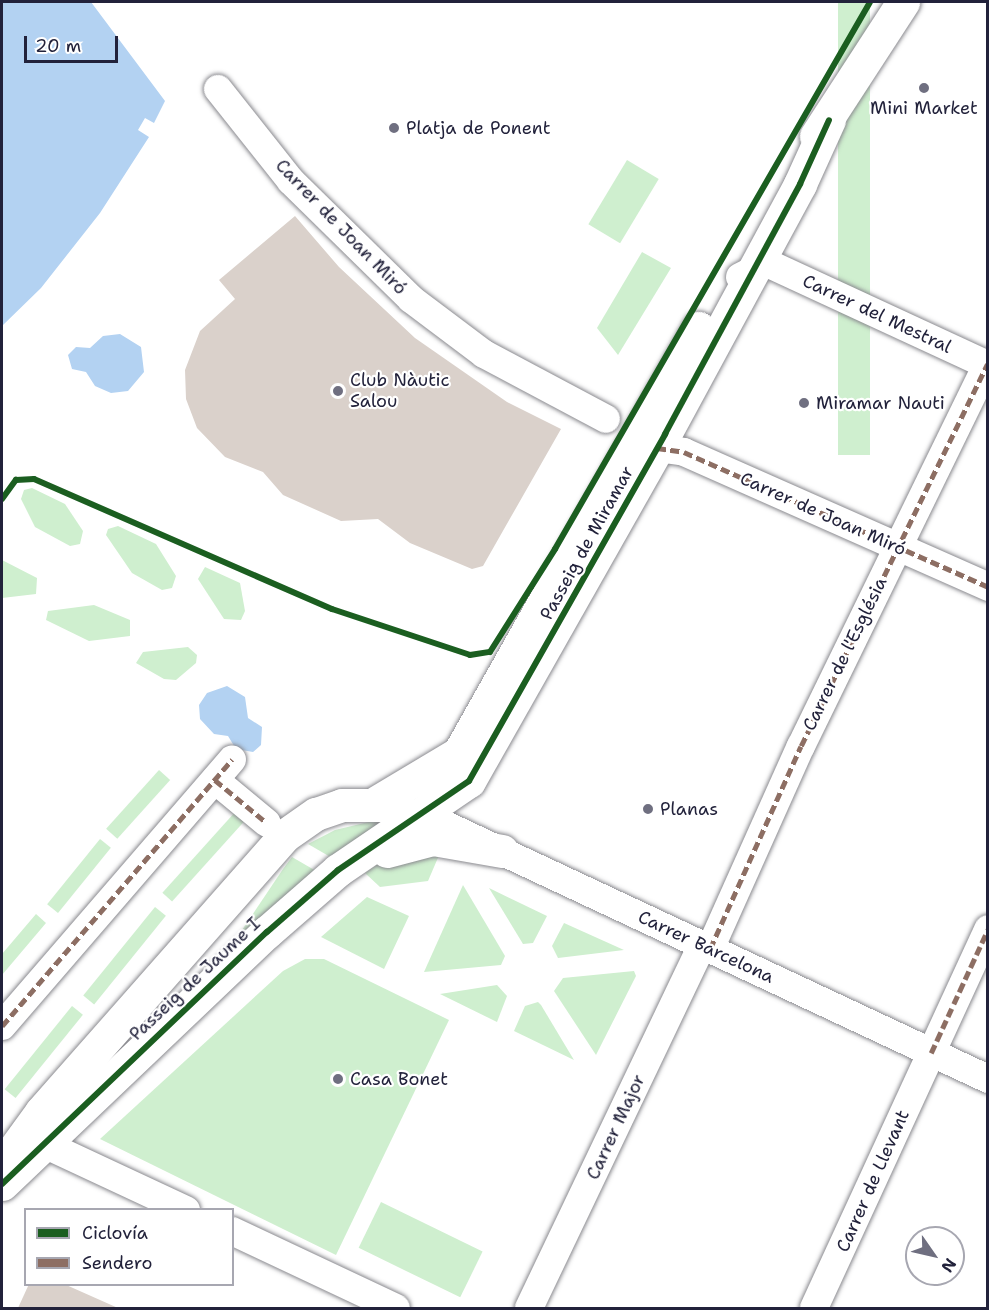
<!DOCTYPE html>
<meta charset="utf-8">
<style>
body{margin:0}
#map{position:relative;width:989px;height:1310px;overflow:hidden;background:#fff;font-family:"Shantell Sans",sans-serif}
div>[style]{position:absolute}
.green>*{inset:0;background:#cfefcf;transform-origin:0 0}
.water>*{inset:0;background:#b3d2f2}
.building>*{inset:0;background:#dad1cb}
.roads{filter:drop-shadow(0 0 2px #8a8a8f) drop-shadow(0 0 2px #8a8a8f)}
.street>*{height:28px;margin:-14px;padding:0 14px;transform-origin:14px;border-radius:14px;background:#fff}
.secondary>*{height:33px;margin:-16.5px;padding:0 16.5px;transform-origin:16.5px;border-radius:16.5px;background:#fff}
.quiet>*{height:4.5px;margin-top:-2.25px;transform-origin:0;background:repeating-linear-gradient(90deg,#8d6e63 0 9px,transparent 0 13.5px)}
.cycleway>*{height:6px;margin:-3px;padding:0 3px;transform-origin:3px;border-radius:3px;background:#1b5e20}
.dots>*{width:16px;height:16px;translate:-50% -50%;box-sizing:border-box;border:3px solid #fff;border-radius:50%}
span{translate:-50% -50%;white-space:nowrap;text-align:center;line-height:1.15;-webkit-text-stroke:4.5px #fff;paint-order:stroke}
.poi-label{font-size:18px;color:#22223b}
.left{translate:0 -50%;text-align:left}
.street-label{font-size:18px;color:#22223b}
.frame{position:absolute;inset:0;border:3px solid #22223b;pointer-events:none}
.legend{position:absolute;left:24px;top:1208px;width:210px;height:78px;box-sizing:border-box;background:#fff;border:2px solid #a7a7b1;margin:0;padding:8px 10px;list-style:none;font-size:18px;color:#22223b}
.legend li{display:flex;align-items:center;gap:12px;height:30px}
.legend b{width:30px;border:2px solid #a7a7b1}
.north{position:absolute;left:905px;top:1226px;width:60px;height:60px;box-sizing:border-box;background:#fff;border:2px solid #a7a7b1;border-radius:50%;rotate:124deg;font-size:16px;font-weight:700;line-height:24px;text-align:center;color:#22223b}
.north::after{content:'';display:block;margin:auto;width:21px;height:27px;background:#6f6f80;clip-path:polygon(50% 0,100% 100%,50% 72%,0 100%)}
.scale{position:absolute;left:24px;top:36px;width:94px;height:27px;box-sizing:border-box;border:3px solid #22223b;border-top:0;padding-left:8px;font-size:18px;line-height:21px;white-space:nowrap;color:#22223b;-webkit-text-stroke:4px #fff;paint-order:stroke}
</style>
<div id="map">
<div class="green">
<div style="left:838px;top:2px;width:32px;height:453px"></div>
<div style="left:627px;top:160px;width:37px;height:75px;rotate:31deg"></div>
<div style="clip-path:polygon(642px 252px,671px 268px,618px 355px,597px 328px)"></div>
<div style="clip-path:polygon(32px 488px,65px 504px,83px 531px,80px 544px,70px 546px,35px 527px,21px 499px,24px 490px)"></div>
<div style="clip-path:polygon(118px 526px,156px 544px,176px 576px,172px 588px,162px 590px,132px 573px,106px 535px,108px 529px)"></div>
<div style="clip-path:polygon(2px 560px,37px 578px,36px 594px,2px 598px)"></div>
<div style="clip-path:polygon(205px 567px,240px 583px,245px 611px,241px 620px,224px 619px,198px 579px)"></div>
<div style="clip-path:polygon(94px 605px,130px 620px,130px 636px,89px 641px,46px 620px,48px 611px)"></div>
<div style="clip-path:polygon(188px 647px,197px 655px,196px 663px,176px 680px,164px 679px,136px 663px,143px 652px)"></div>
<div style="left:159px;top:770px;width:15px;height:79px;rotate:42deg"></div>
<div style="left:236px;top:811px;width:13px;height:110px;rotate:42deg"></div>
<div style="clip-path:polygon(377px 820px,389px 820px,339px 862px,308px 844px,335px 830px)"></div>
<div style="left:100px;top:839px;width:14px;height:84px;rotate:39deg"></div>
<div style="clip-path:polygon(443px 846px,428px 881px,380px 887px,365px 873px,385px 859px)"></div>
<div style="clip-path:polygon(292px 857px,323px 875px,226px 954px,283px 869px)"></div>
<div style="clip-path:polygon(463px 885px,505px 956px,501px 965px,424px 972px)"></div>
<div style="clip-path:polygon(489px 888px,547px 916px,533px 943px,523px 944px)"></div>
<div style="clip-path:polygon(367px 897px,409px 916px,384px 969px,321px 937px)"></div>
<div style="left:155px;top:907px;width:14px;height:114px;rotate:39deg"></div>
<div style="clip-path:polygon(36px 914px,46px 923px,2px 975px,2px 954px)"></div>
<div style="clip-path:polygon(564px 923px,624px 950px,558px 958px,552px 946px)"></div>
<div style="clip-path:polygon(305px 959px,324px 959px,449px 1020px,336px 1255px,100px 1139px,283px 971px)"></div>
<div style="clip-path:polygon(634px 971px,636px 976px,596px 1055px,554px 991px,563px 978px)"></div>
<div style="clip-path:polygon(497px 985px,507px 996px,497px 1022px,440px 994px)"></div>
<div style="clip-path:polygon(538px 1002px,541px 1005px,574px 1060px,514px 1031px,525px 1006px)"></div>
<div style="left:72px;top:1006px;width:14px;height:107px;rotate:39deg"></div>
<div style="left:381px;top:1202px;width:113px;height:51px;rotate:26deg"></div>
</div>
<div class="water">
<div style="clip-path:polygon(2px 2px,91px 2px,165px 101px,154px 123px,145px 118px,138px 130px,149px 137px,100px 213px,41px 288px,2px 326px)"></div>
<div style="clip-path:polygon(120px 334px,141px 347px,144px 372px,128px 391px,111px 393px,95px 386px,86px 372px,72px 369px,68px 355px,76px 347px,90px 348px,103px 336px)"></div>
<div style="clip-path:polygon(227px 686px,245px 697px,248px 718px,262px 727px,261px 745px,253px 752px,236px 749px,228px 736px,214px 734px,200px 719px,199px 705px,207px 693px)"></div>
</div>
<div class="building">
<div style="clip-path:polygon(295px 216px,339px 267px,415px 338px,507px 402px,561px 429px,483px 566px,472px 569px,410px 543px,378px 519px,341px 521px,283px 495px,263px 472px,225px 457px,197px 428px,186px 399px,185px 370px,200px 331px,235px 299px,219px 280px)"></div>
<div style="clip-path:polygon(29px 1284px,64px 1284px,118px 1308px,18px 1308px)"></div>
</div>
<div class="roads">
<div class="street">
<div style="left:218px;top:89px;width:117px;rotate:51.6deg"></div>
<div style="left:291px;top:181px;width:168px;rotate:44.5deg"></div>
<div style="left:411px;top:299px;width:91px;rotate:37deg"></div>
<div style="left:484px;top:354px;width:138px;rotate:28deg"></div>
<div style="left:740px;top:277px;width:30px;rotate:-27deg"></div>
<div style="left:767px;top:263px;width:243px;rotate:24.8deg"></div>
<div style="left:657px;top:448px;width:27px;rotate:8deg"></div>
<div style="left:684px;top:452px;width:333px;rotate:23.9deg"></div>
<div style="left:215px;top:780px;width:67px;rotate:39.6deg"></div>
<div style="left:424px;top:815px;width:623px;rotate:25.08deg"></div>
<div style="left:710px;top:949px;width:222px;rotate:-65.9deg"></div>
<div style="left:801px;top:746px;width:426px;rotate:-64deg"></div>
<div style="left:2px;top:1026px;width:352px;rotate:-49.2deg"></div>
<div style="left:42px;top:1143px;width:159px;rotate:25deg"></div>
<div style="left:232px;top:1231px;width:181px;rotate:25.2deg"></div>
<div style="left:529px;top:1308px;width:402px;rotate:-64.5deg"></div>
<div style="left:814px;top:1308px;width:417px;rotate:-65.3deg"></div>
</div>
<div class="secondary">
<div style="left:816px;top:136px;width:160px;rotate:-57deg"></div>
<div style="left:377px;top:802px;width:96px;rotate:-30.9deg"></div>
<div style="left:459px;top:753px;width:488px;rotate:-60.6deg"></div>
<div style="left:387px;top:851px;width:48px;rotate:-14.6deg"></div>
<div style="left:433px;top:839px;width:70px;rotate:9.9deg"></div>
<div style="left:12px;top:1152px;width:49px;rotate:-54.1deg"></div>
<div style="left:41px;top:1112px;width:368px;rotate:-48.6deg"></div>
<div style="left:284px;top:836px;width:39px;rotate:-35deg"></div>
<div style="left:316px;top:814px;width:28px;rotate:-19deg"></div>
<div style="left:342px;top:805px;width:56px"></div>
<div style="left:2px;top:1184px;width:366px;rotate:-43.6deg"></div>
<div style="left:267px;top:932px;width:94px;rotate:-41.1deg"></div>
<div style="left:338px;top:870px;width:158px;rotate:-34.2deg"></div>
<div style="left:469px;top:781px;width:399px;rotate:-60.5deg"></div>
<div style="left:665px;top:434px;width:284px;rotate:-61.6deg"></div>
<div style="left:800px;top:184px;width:70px;rotate:-65.6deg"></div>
</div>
</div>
<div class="quiet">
<div style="left:657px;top:448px;width:27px;rotate:8deg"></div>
<div style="left:684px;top:452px;width:333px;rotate:23.9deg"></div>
<div style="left:215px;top:780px;width:67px;rotate:39.6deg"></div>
<div style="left:710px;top:949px;width:222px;rotate:-65.9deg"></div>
<div style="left:801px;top:746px;width:425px;rotate:-64deg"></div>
<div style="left:2px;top:1026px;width:352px;rotate:-49.2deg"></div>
<div style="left:931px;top:1053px;width:136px;rotate:-65.3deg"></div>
</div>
<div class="cycleway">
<div style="left:2px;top:499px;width:24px;rotate:-54deg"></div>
<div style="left:16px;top:480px;width:18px;rotate:-3deg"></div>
<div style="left:34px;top:479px;width:325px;rotate:23.6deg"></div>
<div style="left:332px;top:609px;width:145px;rotate:18.4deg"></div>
<div style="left:470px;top:655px;width:20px;rotate:-9deg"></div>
<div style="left:490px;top:652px;width:122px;rotate:-57.7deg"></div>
<div style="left:555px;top:549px;width:631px;rotate:-60.06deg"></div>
<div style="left:2px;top:1184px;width:366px;rotate:-43.6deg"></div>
<div style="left:267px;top:932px;width:94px;rotate:-41.1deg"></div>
<div style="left:338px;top:870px;width:158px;rotate:-34.2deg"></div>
<div style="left:469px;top:781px;width:399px;rotate:-60.5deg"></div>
<div style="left:665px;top:434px;width:284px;rotate:-61.6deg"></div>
<div style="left:800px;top:184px;width:70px;rotate:-65.6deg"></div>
</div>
<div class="dots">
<div style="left:924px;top:88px;background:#6f6f80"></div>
<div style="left:394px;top:128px;background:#6f6f80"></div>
<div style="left:338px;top:391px;background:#6f6f80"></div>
<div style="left:804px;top:403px;background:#6f6f80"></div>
<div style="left:648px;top:809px;background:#6f6f80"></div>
<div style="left:338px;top:1079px;background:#6f6f80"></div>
</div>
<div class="poi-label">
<span style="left:924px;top:108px">Mini Market</span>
<span class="left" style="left:406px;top:128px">Platja de Ponent</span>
<span class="left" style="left:350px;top:391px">Club Nàutic<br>Salou</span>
<span class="left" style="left:816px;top:403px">Miramar Nauti</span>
<span class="left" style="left:660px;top:809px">Planas</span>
<span class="left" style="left:350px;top:1079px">Casa Bonet</span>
</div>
<div class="street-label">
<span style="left:341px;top:227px;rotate:46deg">Carrer de Joan Miró</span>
<span style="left:877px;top:314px;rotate:25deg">Carrer del Mestral</span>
<span style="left:823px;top:514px;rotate:24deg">Carrer de Joan Miró</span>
<span style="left:587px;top:543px;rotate:-61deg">Passeig de Miramar</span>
<span style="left:845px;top:654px;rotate:-64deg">Carrer de l'Església</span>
<span style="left:706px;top:947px;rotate:25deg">Carrer Barcelona</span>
<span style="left:195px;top:979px;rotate:-43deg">Passeig de Jaume I</span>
<span style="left:616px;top:1127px;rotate:-65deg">Carrer Major</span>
<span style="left:873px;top:1181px;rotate:-66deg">Carrer de Llevant</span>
</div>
<div class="frame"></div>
<ul class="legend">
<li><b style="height:8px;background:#1b5e20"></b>Ciclovía</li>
<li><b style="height:8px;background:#8d6e63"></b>Sendero</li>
</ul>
<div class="north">N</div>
<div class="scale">20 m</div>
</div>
